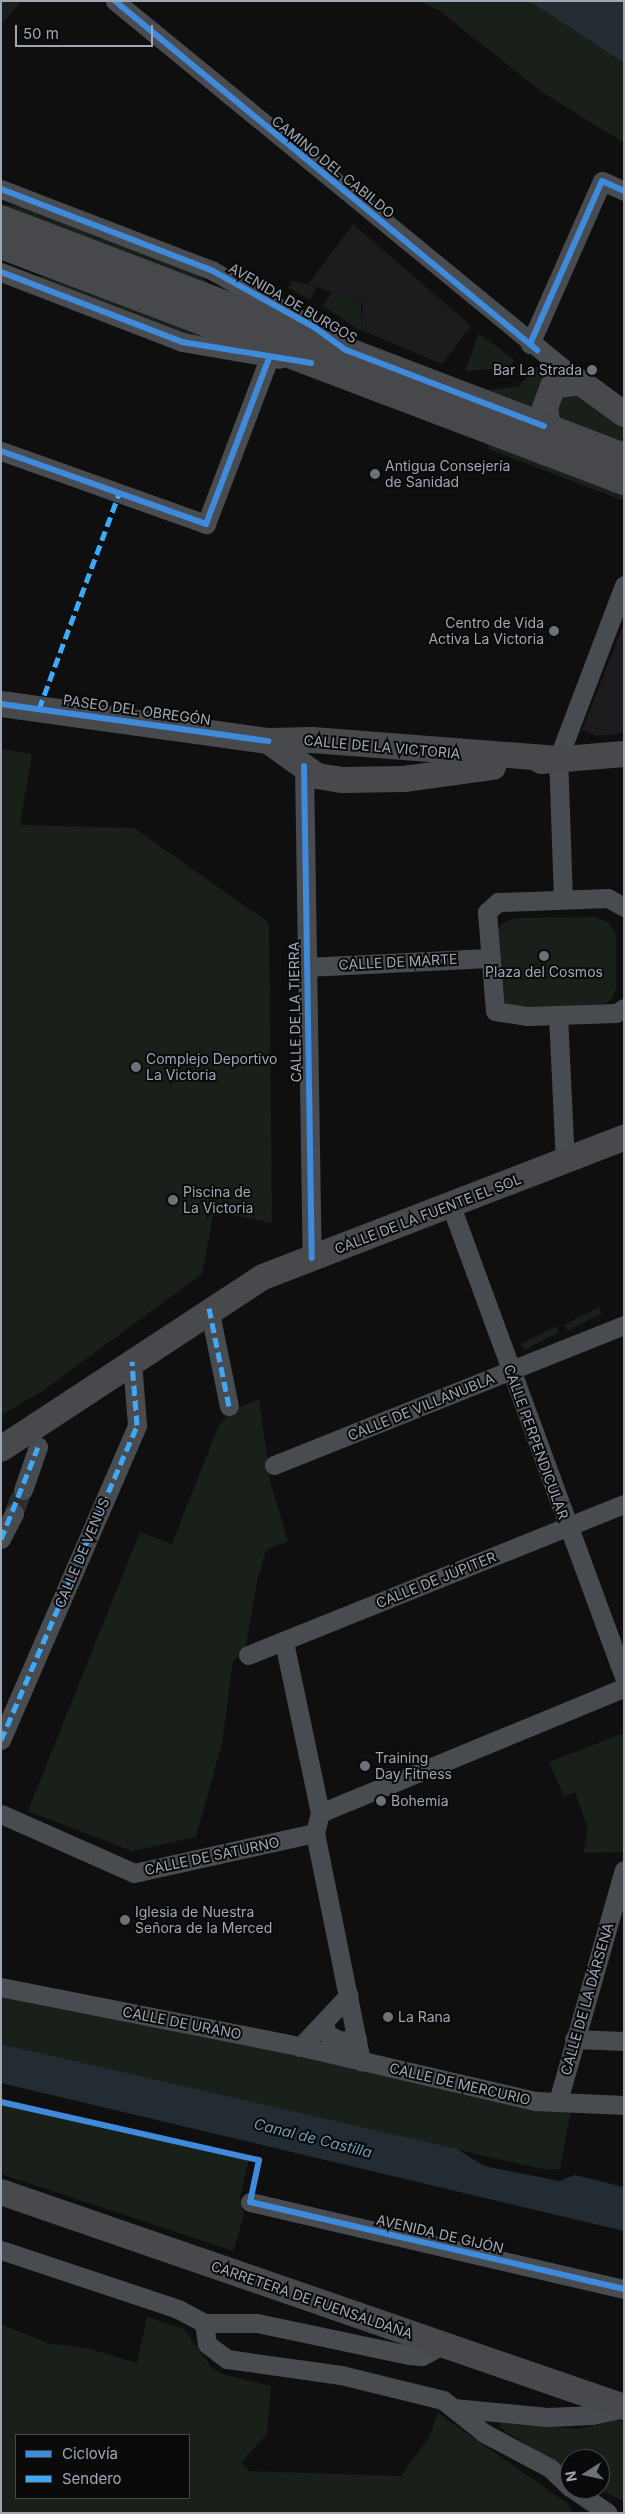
<!DOCTYPE html>
<meta charset="utf-8">
<style>
body{margin:0}
#map{position:relative;width:625px;height:2514px;overflow:hidden;background:#0f0f10;font-family:Inter,sans-serif}
div>[style]{position:absolute}
.built>*{inset:0;background:#1c1c1e}
.green>*{inset:0;background:#19201a;transform-origin:0 0}
.water>*{inset:0;background:#222c32}
.street-tunnel>*{height:19px;margin-top:-9.5px;transform-origin:0;background:repeating-linear-gradient(90deg,#2c2d31 0 19px,transparent 0 28px)}
.street>*{height:19px;margin:-9.5px;padding:0 9.5px;transform-origin:9.5px;border-radius:9.5px;background:#484c50}
.secondary>*{height:26px;margin:-13px;padding:0 13px;transform-origin:13px;border-radius:13px;background:#47494d}
.highway>*{height:28px;margin:-14px;padding:0 14px;transform-origin:14px;border-radius:14px;background:#46484b}
.quiet>*{height:5px;margin-top:-2.5px;transform-origin:0;background:repeating-linear-gradient(90deg,#3fa9f5 0 10px,transparent 0 15px)}
.cycleway>*{height:6px;margin:-3px;padding:0 3px;transform-origin:3px;border-radius:3px;background:#408adc}
.dots>*{width:14px;height:14px;translate:-50% -50%;box-sizing:border-box;border:2px solid #0a0a0b;border-radius:50%}
span{translate:-50% -50%;white-space:nowrap;text-align:center;line-height:1.15;-webkit-text-stroke:4px #0a0a0b;paint-order:stroke}
.street-label{font-size:14px;color:#9ea7b3}
.poi-label{font-size:14px;color:#9ea7b3}
.right{translate:-100% -50%;text-align:right}
.left{translate:0 -50%;text-align:left}
.water-label{font-size:15px;color:#709ab3;font-style:italic}
.frame{position:absolute;inset:0;border:2px solid #9ea7b3;pointer-events:none}
.legend{position:absolute;left:15px;top:2434px;width:175px;height:65px;box-sizing:border-box;background:#0a0a0b;border:1px solid #45494e;margin:0;padding:6px 9px;list-style:none;font-size:15px;color:#9ea7b3}
.legend li{display:flex;align-items:center;gap:10px;height:25px}
.legend b{width:25px;border:1px solid #45494e}
.north{position:absolute;left:560px;top:2449px;width:50px;height:50px;box-sizing:border-box;background:#0a0a0b;border:1px solid #45494e;border-radius:50%;rotate:260deg;font-size:14px;font-weight:700;line-height:20px;text-align:center;color:#9ea7b3}
.north::after{content:'';display:block;margin:auto;width:18px;height:22px;background:#6c727a;clip-path:polygon(50% 0,100% 100%,50% 72%,0 100%)}
.scale{position:absolute;left:15px;top:25px;width:138px;height:22px;box-sizing:border-box;border:2px solid #9ea7b3;border-top:0;padding-left:6px;font-size:15px;line-height:18px;white-space:nowrap;color:#9ea7b3;-webkit-text-stroke:4px #0a0a0b;paint-order:stroke}
</style>
<div id="map">
<div class="built">
<div style="clip-path:polygon(1px 1px,21px 1px,3px 23px,1px 21px)"></div>
<div style="clip-path:polygon(353px 224px,471px 326px,442px 364px,361px 330px,363px 303px,308px 284px)"></div>
<div style="clip-path:polygon(624px 623px,624px 733px,597px 736px,582px 730px)"></div>
</div>
<div class="green">
<div style="clip-path:polygon(421px 1px,529px 1px,624px 63px,624px 143px,542px 92px,440px 11px)"></div>
<div style="clip-path:polygon(1px 204px,30px 208px,186px 267px,222px 292px)"></div>
<div style="clip-path:polygon(30px 276px,63px 277px,221px 338px,188px 335px)"></div>
<div style="clip-path:polygon(293px 281px,316px 287px,310px 300px,288px 287px)"></div>
<div style="clip-path:polygon(332px 292px,361px 303px,361px 331px,323px 306px)"></div>
<div style="clip-path:polygon(479px 333px,514px 360px,509px 368px,465px 371px)"></div>
<div style="clip-path:polygon(539px 364px,547px 379px,538px 405px,529px 409px,484px 391px,519px 386px)"></div>
<div style="clip-path:polygon(580px 393px,624px 425px,624px 447px,556px 421px,562px 397px)"></div>
<div style="left:490px;top:442px;width:144px;height:7px;rotate:21deg"></div>
<div style="clip-path:polygon(1px 749px,32px 754px,20px 825px,134px 828px,269px 923px,272px 1223px,214px 1211px,202px 1274px,41px 1392px,1px 1415px)"></div>
<div style="clip-path:polygon(594px 917px,608px 922px,616px 935px,616px 990px,610px 1001px,596px 1007px,514px 1008px,504px 1004px,496px 993px,494px 937px,501px 924px,515px 918px)"></div>
<div style="left:599px;top:1307px;width:7px;height:39px;rotate:63deg"></div>
<div style="left:556px;top:1326px;width:7px;height:39px;rotate:63deg"></div>
<div style="clip-path:polygon(259px 1399px,271px 1485px,288px 1541px,266px 1550px,257px 1581px,245px 1651px,233px 1661px,222px 1743px,196px 1837px,132px 1851px,28px 1811px,140px 1532px,172px 1544px,218px 1427px,231px 1411px)"></div>
<div style="clip-path:polygon(624px 1733px,623px 1852px,583px 1853px,588px 1829px,575px 1792px,564px 1796px,549px 1762px)"></div>
<div style="clip-path:polygon(1px 1996px,571px 2110px,560px 2169px,546px 2170px,1px 2044px)"></div>
<div style="clip-path:polygon(1px 2105px,249px 2160px,240px 2198px,244px 2215px,233px 2251px,1px 2174px)"></div>
<div style="clip-path:polygon(evenodd,147px 2317px,184px 2329px,211px 2367px,222px 2374px,271px 2386px,267px 2434px,241px 2462px,248px 2471px,401px 2476px,428px 2439px,438px 2413px,568px 2504px,572px 2513px,1px 2513px,1px 2324px,47px 2343px,86px 2348px,137px 2363px,147px 2317px,189px 2435px,189px 2498px,16px 2498px,16px 2435px,189px 2435px)"></div>
<div style="clip-path:polygon(617px 2420px,624px 2421px,624px 2501px,598px 2489px,600px 2459px,570px 2459px,570px 2472px,499px 2427px,502px 2422px,578px 2429px)"></div>
</div>
<div class="water">
<div style="clip-path:polygon(529px 1px,624px 1px,624px 63px)"></div>
<div style="clip-path:polygon(1px 2044px,457px 2149px,484px 2166px,559px 2181px,575px 2175px,624px 2187px,624px 2231px,1px 2083px)"></div>
</div>
<div class="street-tunnel">
<div style="left:14px;top:1513px;width:25px;rotate:-69deg"></div>
</div>
<div class="street">
<div style="left:115px;top:1px;width:601px;rotate:39.33deg"></div>
<div style="left:1px;top:189px;width:227px;rotate:21.1deg"></div>
<div style="left:213px;top:271px;width:121px;rotate:29.1deg"></div>
<div style="left:1px;top:272px;width:194px;rotate:21.1deg"></div>
<div style="left:182px;top:342px;width:99px;rotate:9.8deg"></div>
<div style="left:530px;top:344px;width:178px;rotate:-66.2deg"></div>
<div style="left:602px;top:181px;width:24px;rotate:24deg"></div>
<div style="left:1px;top:451px;width:218px;rotate:19.6deg"></div>
<div style="left:206px;top:524px;width:178px;rotate:-69.2deg"></div>
<div style="left:304px;top:766px;width:492px;rotate:89.1deg"></div>
<div style="left:563px;top:899px;width:140px;rotate:-92deg"></div>
<div style="left:558px;top:759px;width:186px;rotate:-69.2deg"></div>
<div style="left:624px;top:907px;width:18px;rotate:-151deg"></div>
<div style="left:608px;top:898px;width:78px;rotate:177.8deg"></div>
<div style="left:530px;top:901px;width:32px;rotate:178deg"></div>
<div style="left:498px;top:902px;width:15px;rotate:138deg"></div>
<div style="left:487px;top:912px;width:99px;rotate:85.4deg"></div>
<div style="left:495px;top:1011px;width:33px;rotate:9deg"></div>
<div style="left:528px;top:1016px;width:88px;rotate:-2deg"></div>
<div style="left:616px;top:1013px;width:9px;rotate:-32deg"></div>
<div style="left:306px;top:967px;width:183px;rotate:-2.8deg"></div>
<div style="left:558px;top:1015px;width:147px;rotate:87.3deg"></div>
<div style="left:451px;top:1206px;width:502px;rotate:69.83deg"></div>
<div style="left:209px;top:1308px;width:100px;rotate:78.5deg"></div>
<div style="left:274px;top:1465px;width:377px;rotate:-21.8deg"></div>
<div style="left:23px;top:1490px;width:46px;rotate:-70.8deg"></div>
<div style="left:1px;top:1539px;width:29px;rotate:-63deg"></div>
<div style="left:284px;top:1642px;width:175px;rotate:78.1deg"></div>
<div style="left:320px;top:1813px;width:21px;rotate:104deg"></div>
<div style="left:315px;top:1833px;width:233px;rotate:78.6deg"></div>
<div style="left:248px;top:1655px;width:405px;rotate:-21.9deg"></div>
<div style="left:1px;top:1740px;width:343px;rotate:-66.6deg"></div>
<div style="left:137px;top:1425px;width:64px;rotate:-94.5deg"></div>
<div style="left:320px;top:1813px;width:329px;rotate:-22.4deg"></div>
<div style="left:1px;top:1814px;width:145px;rotate:23.9deg"></div>
<div style="left:134px;top:1873px;width:185px;rotate:-12.5deg"></div>
<div style="left:1px;top:1987px;width:294px;rotate:11.2deg"></div>
<div style="left:289px;top:2044px;width:253px;rotate:13deg"></div>
<div style="left:536px;top:2101px;width:88px;rotate:2.6deg"></div>
<div style="left:324px;top:2023px;width:11px;rotate:75deg"></div>
<div style="left:327px;top:2034px;width:15px;rotate:28deg"></div>
<div style="left:340px;top:2041px;width:17px;rotate:-10deg"></div>
<div style="left:574px;top:2039px;width:50px;rotate:2.3deg"></div>
<div style="left:300px;top:2047px;width:71px;rotate:-46.7deg"></div>
<div style="left:558px;top:2101px;width:240px;rotate:-74.1deg"></div>
<div style="left:250px;top:2202px;width:384px;rotate:13.1deg"></div>
<div style="left:1px;top:2250px;width:187px;rotate:18.4deg"></div>
<div style="left:178px;top:2309px;width:30px;rotate:28deg"></div>
<div style="left:204px;top:2323px;width:53px"></div>
<div style="left:257px;top:2323px;width:155px;rotate:11.9deg"></div>
<div style="left:409px;top:2355px;width:13px;rotate:4deg"></div>
<div style="left:422px;top:2356px;width:23px;rotate:-29deg"></div>
<div style="left:204px;top:2323px;width:21px;rotate:82deg"></div>
<div style="left:207px;top:2344px;width:25px;rotate:37deg"></div>
<div style="left:227px;top:2359px;width:115px;rotate:8deg"></div>
<div style="left:341px;top:2375px;width:105px;rotate:13.8deg"></div>
<div style="left:443px;top:2400px;width:53px;rotate:38.8deg"></div>
<div style="left:484px;top:2433px;width:75px;rotate:27.9deg"></div>
<div style="left:550px;top:2468px;width:28px;rotate:44deg"></div>
<div style="left:453px;top:2408px;width:95px;rotate:5.4deg"></div>
<div style="left:548px;top:2417px;width:44px;rotate:-2.6deg"></div>
<div style="left:592px;top:2415px;width:33px;rotate:-12deg"></div>
<div style="left:573px;top:2489px;width:42px;rotate:34.4deg"></div>
</div>
<div class="secondary">
<div style="left:550px;top:447px;width:39px;rotate:-97deg"></div>
<div style="left:545px;top:408px;width:23px;rotate:-70deg"></div>
<div style="left:553px;top:386px;width:27px;rotate:-8deg"></div>
<div style="left:580px;top:382px;width:54px;rotate:36deg"></div>
<div style="left:1px;top:704px;width:270px;rotate:7.9deg"></div>
<div style="left:268px;top:741px;width:44px;rotate:-1.3deg"></div>
<div style="left:312px;top:740px;width:247px;rotate:4.4deg"></div>
<div style="left:268px;top:741px;width:60px;rotate:35.5deg"></div>
<div style="left:317px;top:776px;width:26px;rotate:9deg"></div>
<div style="left:343px;top:780px;width:61px;rotate:-0.9deg"></div>
<div style="left:404px;top:779px;width:90px;rotate:-7.7deg"></div>
<div style="left:541px;top:761px;width:83px;rotate:-4.8deg"></div>
<div style="left:1px;top:1449px;width:313px;rotate:-33.3deg"></div>
<div style="left:263px;top:1277px;width:387px;rotate:-21.1deg"></div>
<div style="left:1px;top:2192px;width:659px;rotate:19.04deg"></div>
</div>
<div class="highway">
<div style="left:1px;top:219px;width:667px;rotate:20.91deg"></div>
<div style="left:1px;top:245px;width:666px;rotate:20.75deg"></div>
</div>
<div class="quiet">
<div style="left:39px;top:709px;width:229px;rotate:-69.6deg"></div>
<div style="left:209px;top:1308px;width:100px;rotate:78.5deg"></div>
<div style="left:1px;top:1539px;width:99px;rotate:-68.1deg"></div>
<div style="left:1px;top:1740px;width:343px;rotate:-66.6deg"></div>
<div style="left:137px;top:1425px;width:64px;rotate:-94.5deg"></div>
</div>
<div class="cycleway">
<div style="left:115px;top:1px;width:548px;rotate:39.59deg"></div>
<div style="left:1px;top:189px;width:227px;rotate:21.1deg"></div>
<div style="left:213px;top:271px;width:115px;rotate:29deg"></div>
<div style="left:314px;top:327px;width:39px;rotate:36deg"></div>
<div style="left:346px;top:350px;width:212px;rotate:21deg"></div>
<div style="left:1px;top:272px;width:194px;rotate:21.1deg"></div>
<div style="left:182px;top:342px;width:131px;rotate:9.2deg"></div>
<div style="left:530px;top:344px;width:178px;rotate:-66.2deg"></div>
<div style="left:602px;top:181px;width:24px;rotate:24deg"></div>
<div style="left:1px;top:451px;width:218px;rotate:19.6deg"></div>
<div style="left:206px;top:524px;width:178px;rotate:-69.2deg"></div>
<div style="left:1px;top:704px;width:270px;rotate:7.9deg"></div>
<div style="left:304px;top:766px;width:492px;rotate:89.1deg"></div>
<div style="left:1px;top:2102px;width:264px;rotate:12.7deg"></div>
<div style="left:259px;top:2160px;width:43px;rotate:102.1deg"></div>
<div style="left:250px;top:2202px;width:384px;rotate:13.1deg"></div>
</div>
<div class="dots">
<div style="left:592px;top:370px;background:#6c727a"></div>
<div style="left:375px;top:474px;background:#6c727a"></div>
<div style="left:554px;top:631px;background:#6c727a"></div>
<div style="left:544px;top:956px;background:#6c727a"></div>
<div style="left:136px;top:1067px;background:#6c727a"></div>
<div style="left:173px;top:1200px;background:#6c727a"></div>
<div style="left:365px;top:1766px;background:#6c727a"></div>
<div style="left:381px;top:1801px;background:#6c727a"></div>
<div style="left:125px;top:1920px;background:#6c727a"></div>
<div style="left:388px;top:2017px;background:#6c727a"></div>
</div>
<div class="street-label">
<span style="left:333px;top:167px;rotate:39deg">CAMINO DEL CABILDO</span>
<span style="left:293px;top:303px;rotate:30deg">AVENIDA DE BURGOS</span>
<span style="left:137px;top:710px;rotate:8deg">PASEO DEL OBREGÓN</span>
<span style="left:382px;top:747px;rotate:5deg">CALLE DE LA VICTORIA</span>
<span style="left:398px;top:962px;rotate:-3deg">CALLE DE MARTE</span>
<span style="left:295px;top:1012px;rotate:-91deg">CALLE DE LA TIERRA</span>
<span style="left:428px;top:1214px;rotate:-21deg">CALLE DE LA FUENTE EL SOL</span>
<span style="left:421px;top:1407px;rotate:-22deg">CALLE DE VILLANUBLA</span>
<span style="left:536px;top:1442px;rotate:70deg">CALLE PERPENDICULAR</span>
<span style="left:82px;top:1553px;rotate:-67deg">CALLE DE VENUS</span>
<span style="left:436px;top:1580px;rotate:-22deg">CALLE DE JÚPITER</span>
<span style="left:212px;top:1856px;rotate:-12deg">CALLE DE SATURNO</span>
<span style="left:587px;top:1999px;rotate:-74deg">CALLE DE LA DÁRSENA</span>
<span style="left:182px;top:2023px;rotate:11deg">CALLE DE URANO</span>
<span style="left:460px;top:2084px;rotate:13deg">CALLE DE MERCURIO</span>
<span style="left:440px;top:2234px;rotate:13deg">AVENIDA DE GIJÓN</span>
<span style="left:312px;top:2300px;rotate:19deg">CARRETERA DE FUENSALDAÑA</span>
</div>
<div class="poi-label">
<span class="right" style="left:582px;top:370px">Bar La Strada</span>
<span class="left" style="left:385px;top:474px">Antigua Consejería<br>de Sanidad</span>
<span class="right" style="left:544px;top:631px">Centro de Vida<br>Activa La Victoria</span>
<span style="left:544px;top:972px">Plaza del Cosmos</span>
<span class="left" style="left:146px;top:1067px">Complejo Deportivo<br>La Victoria</span>
<span class="left" style="left:183px;top:1200px">Piscina de<br>La Victoria</span>
<span class="left" style="left:375px;top:1766px">Training<br>Day Fitness</span>
<span class="left" style="left:391px;top:1801px">Bohemia</span>
<span class="left" style="left:135px;top:1920px">Iglesia de Nuestra<br>Señora de la Merced</span>
<span class="left" style="left:398px;top:2017px">La Rana</span>
</div>
<div class="water-label">
<span style="left:313px;top:2138px;rotate:14deg">Canal de Castilla</span>
</div>
<div class="frame"></div>
<ul class="legend">
<li><b style="height:6px;background:#408adc"></b>Ciclovía</li>
<li><b style="height:6px;background:#3fa9f5"></b>Sendero</li>
</ul>
<div class="north">N</div>
<div class="scale">50 m</div>
</div>
